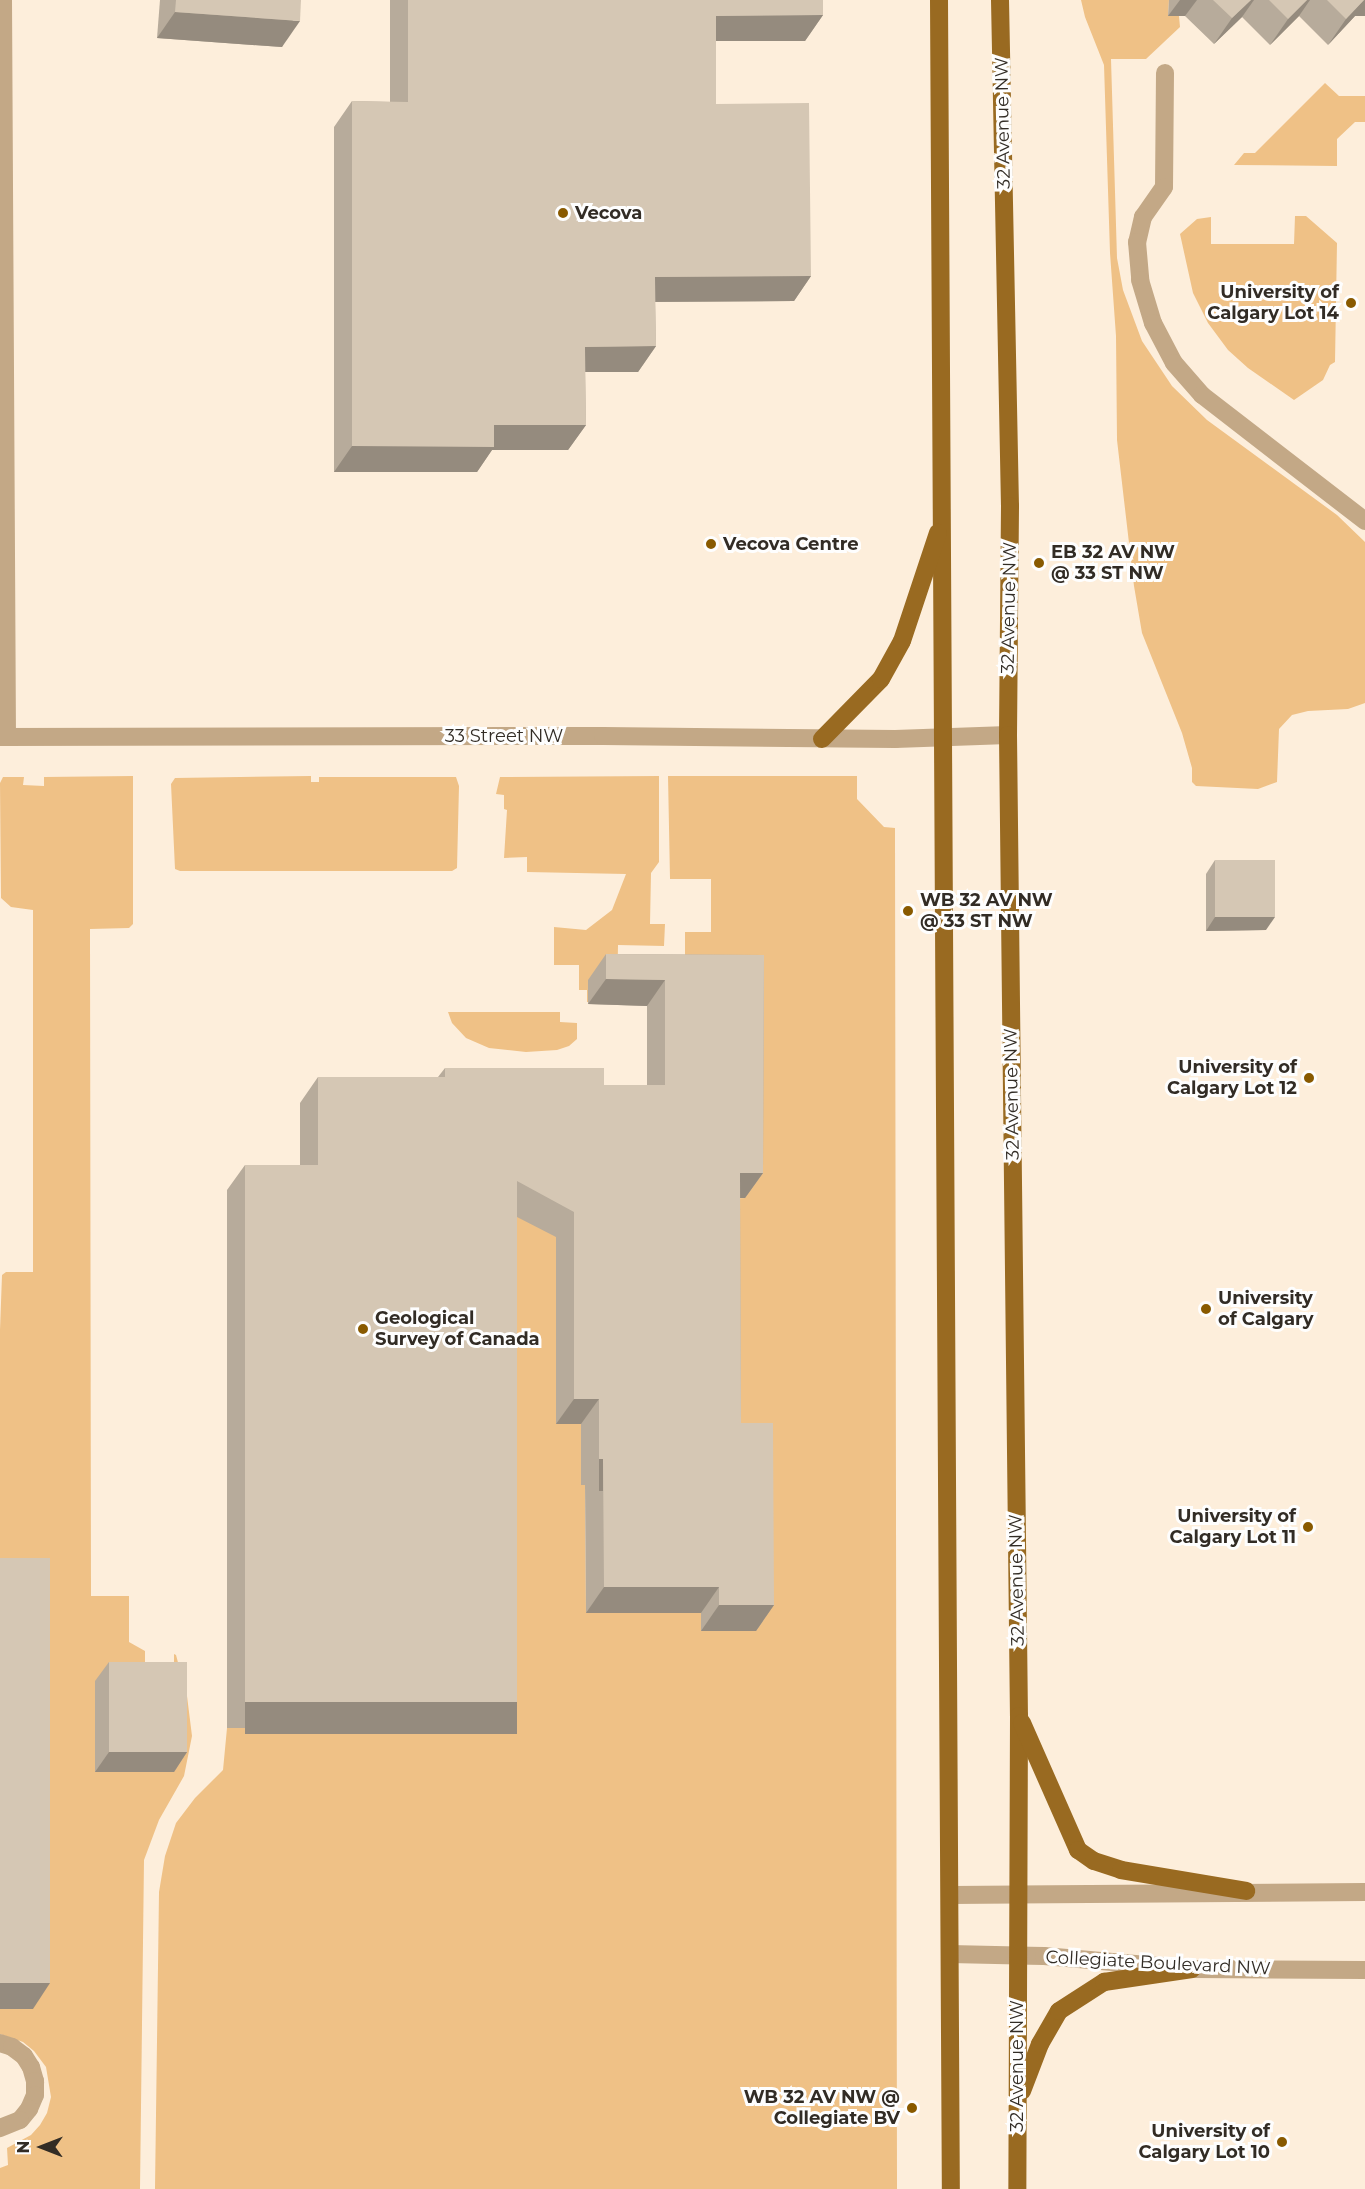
<!DOCTYPE html>
<style>
body{margin:0}
#map{position:relative;width:1365px;height:2189px;overflow:hidden;background:#fdeedb;font-family:Montserrat,sans-serif}
div>[style]{position:absolute}
.green>*{inset:0;background:#efc186}
.minor>*{height:18px;margin:-9px;padding:0 9px;transform-origin:9px;border-radius:9px;background:#c3a886}
.major>*{height:18px;margin:-9px;padding:0 9px;transform-origin:9px;border-radius:9px;background:#996a21}
.wall>*{inset:0;background:#b7ab9b}
.shaded-wall>*{inset:0;background:#958b7e;transform-origin:0 0}
.building>*{inset:0;background:#d5c7b4;transform-origin:0 0}
.dots>*{width:16px;height:16px;translate:-50% -50%;box-sizing:border-box;border:3px solid #fefefe;border-radius:50%}
span{translate:-50% -50%;white-space:nowrap;text-align:center;line-height:1.15;-webkit-text-stroke:6px #fefefe;paint-order:stroke}
.street-label{font-size:18px;color:#322c25}
.poi-label{font-size:18px;color:#322c25;font-weight:700}
.left{translate:0 -50%;text-align:left}
.right{translate:-100% -50%;text-align:right}
.north{position:absolute;left:12px;top:2117px;width:60px;height:60px;-webkit-text-stroke:4px #fefefe;paint-order:stroke;rotate:270deg;font-size:16px;font-weight:700;line-height:24px;text-align:center;color:#322c25}
.north::after{content:'';display:block;margin:auto;width:21px;height:27px;background:#322c25;clip-path:polygon(50% 0,100% 100%,50% 72%,0 100%)}
</style>
<div id="map">
<div class="green">
<div style="clip-path:polygon(1081px 0,1169px 0,1168px 16px,1179px 16px,1180px 27px,1146px 59px,1111px 59px,1117px 258px,1123px 290px,1142px 341px,1172px 386px,1207px 420px,1337px 515px,1365px 542px,1365px 703px,1348px 709px,1308px 711px,1292px 715px,1279px 729px,1277px 782px,1258px 789px,1196px 786px,1192px 782px,1192px 768px,1182px 733px,1142px 633px,1134px 586px,1117px 440px,1116px 336px,1110px 253px,1104px 65px,1085px 17px)"></div>
<div style="clip-path:polygon(1325px 83px,1339px 96px,1365px 96px,1365px 122px,1355px 122px,1337px 139px,1337px 166px,1234px 165px,1244px 153px,1255px 153px)"></div>
<div style="clip-path:polygon(1295px 216px,1306px 216px,1337px 243px,1335px 362px,1330px 365px,1323px 380px,1294px 400px,1248px 368px,1228px 350px,1208px 323px,1193px 293px,1180px 234px,1197px 219px,1211px 217px,1211px 244px,1294px 244px)"></div>
<div style="clip-path:polygon(133px 776px,133px 924px,129px 928px,90px 929px,91px 1596px,129px 1596px,129px 1642px,145px 1651px,145px 1681px,174px 1681px,174px 1654px,176px 1655px,187px 1696px,192px 1736px,184px 1776px,159px 1820px,144px 1860px,140px 2189px,0 2189px,0 2168px,8px 2165px,7px 2148px,31px 2135px,40px 2125px,47px 2113px,51px 2097px,46px 2067px,34px 2051px,23px 2042px,0 2034px,0 2009px,33px 2008px,0 1583px,0 1330px,2px 1275px,6px 1272px,33px 1272px,33px 910px,11px 907px,1px 898px,0 783px,3px 777px,24px 777px,23px 785px,44px 786px,44px 777px)"></div>
<div style="clip-path:polygon(311px 776px,311px 782px,319px 782px,319px 777px,456px 777px,459px 786px,457px 868px,452px 871px,180px 871px,175px 869px,171px 784px,175px 778px)"></div>
<div style="clip-path:polygon(659px 776px,659px 862px,651px 873px,650px 924px,665px 924px,664px 946px,618px 945px,617px 1002px,587px 1002px,587px 990px,579px 990px,579px 965px,554px 965px,554px 927px,586px 930px,612px 910px,626px 874px,527px 872px,527px 857px,504px 858px,507px 810px,504px 809px,504px 795px,496px 794px,500px 777px)"></div>
<div style="clip-path:polygon(668px 776px,857px 776px,857px 799px,884px 827px,895px 828px,897px 2189px,155px 2189px,159px 1892px,165px 1856px,176px 1823px,195px 1798px,223px 1770px,227px 1728px,499px 1727px,499px 1217px,547px 1217px,556px 1234px,591px 1424px,581px 1485px,585px 1485px,586px 1613px,701px 1613px,701px 1631px,723px 1448px,716px 1199px,745px 1198px,685px 956px,685px 932px,711px 932px,711px 879px,670px 879px)"></div>
<div style="clip-path:polygon(448px 1012px,560px 1012px,560px 1022px,577px 1023px,577px 1039px,569px 1046px,557px 1050px,526px 1052px,489px 1048px,466px 1038px,452px 1023px)"></div>
</div>
<div class="minor">
<div style="left:3px;top:0;width:737px;rotate:89.69deg"></div>
<div style="left:1165px;top:73px;width:114px;rotate:90.5deg"></div>
<div style="left:1164px;top:187px;width:37px;rotate:125deg"></div>
<div style="left:1143px;top:217px;width:26px;rotate:103deg"></div>
<div style="left:1137px;top:242px;width:38px;rotate:85deg"></div>
<div style="left:1140px;top:280px;width:45px;rotate:73.2deg"></div>
<div style="left:1153px;top:323px;width:45px;rotate:62.3deg"></div>
<div style="left:1174px;top:363px;width:43px;rotate:48.8deg"></div>
<div style="left:1202px;top:395px;width:206px;rotate:37.7deg"></div>
<div style="left:0;top:737px;width:603px;rotate:-0.1deg"></div>
<div style="left:603px;top:736px;width:292px;rotate:0.6deg"></div>
<div style="left:895px;top:739px;width:113px;rotate:-2deg"></div>
<div style="left:951px;top:1895px;width:414px;rotate:-0.4deg"></div>
<div style="left:950px;top:1954px;width:94px;rotate:1.2deg"></div>
<div style="left:1044px;top:1956px;width:149px;rotate:5deg"></div>
<div style="left:1192px;top:1969px;width:173px;rotate:0.3deg"></div>
<div style="left:0;top:2043px;width:13px;rotate:18deg"></div>
<div style="left:12px;top:2047px;width:15px;rotate:37deg"></div>
<div style="left:24px;top:2056px;width:13px;rotate:58deg"></div>
<div style="left:31px;top:2067px;width:15px;rotate:74deg"></div>
<div style="left:35px;top:2081px;width:14px;rotate:90deg"></div>
<div style="left:35px;top:2095px;width:15px;rotate:113deg"></div>
<div style="left:29px;top:2109px;width:14px;rotate:129deg"></div>
<div style="left:20px;top:2120px;width:22px;rotate:158deg"></div>
</div>
<div class="major">
<div style="left:939px;top:0;width:2189px;rotate:89.69deg"></div>
<div style="left:1000px;top:0;width:506px;rotate:88.87deg"></div>
<div style="left:1010px;top:506px;width:229px;rotate:90.5deg"></div>
<div style="left:1008px;top:735px;width:981px;rotate:89.36deg"></div>
<div style="left:1019px;top:1716px;width:473px;rotate:90.2deg"></div>
<div style="left:822px;top:739px;width:84px;rotate:-45.5deg"></div>
<div style="left:881px;top:679px;width:43px;rotate:-61.1deg"></div>
<div style="left:902px;top:641px;width:114px;rotate:-71.6deg"></div>
<div style="left:1022px;top:1723px;width:139px;rotate:66.2deg"></div>
<div style="left:1078px;top:1850px;width:19px;rotate:35deg"></div>
<div style="left:1094px;top:1861px;width:28px;rotate:18deg"></div>
<div style="left:1121px;top:1870px;width:127px;rotate:9.5deg"></div>
<div style="left:1022px;top:2091px;width:50px;rotate:-69deg"></div>
<div style="left:1040px;top:2044px;width:38px;rotate:-60deg"></div>
<div style="left:1059px;top:2011px;width:54px;rotate:-32.8deg"></div>
<div style="left:1104px;top:1982px;width:89px;rotate:-8.4deg"></div>
</div>
<div class="wall">
<div style="clip-path:polygon(160px 0,301px 0,282px 47px,157px 38px)"></div>
<div style="clip-path:polygon(390px 0,823px 0,823px 15px,805px 41px,716px 41px,716px 104px,811px 276px,794px 301px,655px 302px,656px 346px,638px 372px,585px 372px,586px 425px,568px 450px,492px 450px,477px 472px,334px 472px,334px 127px,352px 101px,390px 102px)"></div>
<div style="clip-path:polygon(1169px 0,1365px 0,1355px 16px,1328px 45px,1299px 16px,1270px 45px,1242px 17px,1214px 44px,1185px 16px,1168px 16px)"></div>
<div style="clip-path:polygon(1215px 860px,1266px 930px,1206px 931px,1206px 874px)"></div>
<div style="clip-path:polygon(606px 954px,764px 955px,763px 1173px,745px 1198px,740px 1198px,741px 1423px,774px 1605px,756px 1631px,701px 1631px,701px 1613px,586px 1613px,585px 1485px,581px 1485px,581px 1424px,556px 1424px,556px 1237px,517px 1217px,517px 1702px,499px 1728px,227px 1728px,227px 1190px,245px 1165px,300px 1165px,300px 1103px,318px 1077px,438px 1077px,445px 1068px,604px 1085px,647px 1085px,647px 1006px,588px 1004px,588px 980px)"></div>
<div style="clip-path:polygon(109px 1662px,187px 1752px,174px 1772px,95px 1772px,95px 1681px)"></div>
</div>
<div class="shaded-wall">
<div style="clip-path:polygon(1180px 0,1197px 0,1185px 16px,1168px 16px)"></div>
<div style="clip-path:polygon(1251px 0,1254px 0,1242px 17px,1214px 44px,1232px 18px)"></div>
<div style="clip-path:polygon(1307px 0,1310px 0,1299px 16px,1270px 45px,1288px 19px)"></div>
<div style="clip-path:polygon(1364px 0,1365px 0,1365px 16px,1355px 16px,1328px 45px,1346px 19px)"></div>
<div style="clip-path:polygon(175px 12px,300px 21px,282px 47px,157px 38px)"></div>
<div style="clip-path:polygon(823px 15px,805px 41px,698px 41px,716px 16px)"></div>
<div style="clip-path:polygon(811px 276px,794px 301px,637px 302px,655px 277px)"></div>
<div style="clip-path:polygon(656px 346px,638px 372px,567px 372px,585px 347px)"></div>
<div style="clip-path:polygon(494px 425px,586px 425px,568px 450px,492px 450px,477px 472px,334px 472px,352px 446px)"></div>
<div style="clip-path:polygon(1215px 917px,1275px 917px,1266px 930px,1206px 931px)"></div>
<div style="clip-path:polygon(606px 979px,665px 980px,647px 1006px,588px 1004px)"></div>
<div style="clip-path:polygon(740px 1173px,763px 1173px,745px 1198px,722px 1198px)"></div>
<div style="clip-path:polygon(574px 1399px,599px 1399px,581px 1424px,556px 1424px)"></div>
<div style="left:599px;top:1459px;width:4px;height:32px"></div>
<div style="clip-path:polygon(604px 1587px,719px 1587px,701px 1613px,586px 1613px)"></div>
<div style="clip-path:polygon(719px 1605px,774px 1605px,756px 1631px,701px 1631px)"></div>
<div style="left:245px;top:1702px;width:272px;height:32px"></div>
<div style="clip-path:polygon(109px 1752px,187px 1752px,174px 1772px,95px 1772px)"></div>
<div style="clip-path:polygon(0 1983px,50px 1983px,33px 2009px,0 2009px)"></div>
</div>
<div class="building">
<div style="clip-path:polygon(176px 0,301px 0,300px 21px,175px 12px)"></div>
<div style="clip-path:polygon(408px 0,823px 0,823px 15px,716px 16px,716px 104px,809px 103px,811px 276px,655px 277px,656px 346px,585px 347px,586px 425px,494px 425px,494px 447px,352px 446px,352px 101px,408px 102px)"></div>
<div style="clip-path:polygon(1213px 0,1251px 0,1232px 18px)"></div>
<div style="clip-path:polygon(1269px 0,1307px 0,1288px 19px)"></div>
<div style="clip-path:polygon(1327px 0,1364px 0,1346px 19px)"></div>
<div style="left:1215px;top:860px;width:60px;height:57px"></div>
<div style="clip-path:polygon(606px 954px,764px 955px,763px 1173px,740px 1173px,741px 1423px,773px 1423px,774px 1605px,719px 1605px,719px 1587px,604px 1587px,603px 1459px,599px 1459px,599px 1399px,574px 1399px,574px 1212px,517px 1181px,517px 1702px,245px 1702px,245px 1165px,318px 1165px,318px 1077px,445px 1077px,445px 1068px,604px 1068px,604px 1085px,665px 1085px,665px 980px,606px 979px)"></div>
<div style="left:0;top:1558px;width:50px;height:425px"></div>
<div style="left:109px;top:1662px;width:78px;height:90px"></div>
</div>
<div class="dots">
<div style="left:563px;top:213px;background:#895a00"></div>
<div style="left:1351px;top:303px;background:#895a00"></div>
<div style="left:711px;top:544px;background:#895a00"></div>
<div style="left:1039px;top:563px;background:#895a00"></div>
<div style="left:908px;top:911px;background:#895a00"></div>
<div style="left:1309px;top:1078px;background:#895a00"></div>
<div style="left:1206px;top:1309px;background:#895a00"></div>
<div style="left:363px;top:1329px;background:#895a00"></div>
<div style="left:1308px;top:1527px;background:#895a00"></div>
<div style="left:912px;top:2108px;background:#895a00"></div>
<div style="left:1282px;top:2142px;background:#895a00"></div>
</div>
<div class="street-label">
<span style="left:1003px;top:123px;rotate:-91deg">32 Avenue NW</span>
<span style="left:1009px;top:608px;rotate:-89deg">32 Avenue NW</span>
<span style="left:504px;top:736px">33 Street NW</span>
<span style="left:1012px;top:1094px;rotate:-91deg">32 Avenue NW</span>
<span style="left:1017px;top:1580px;rotate:-91deg">32 Avenue NW</span>
<span style="left:1158px;top:1963px;rotate:3deg">Collegiate Boulevard NW</span>
<span style="left:1017px;top:2066px;rotate:-90deg">32 Avenue NW</span>
</div>
<div class="poi-label">
<span class="left" style="left:575px;top:213px">Vecova</span>
<span class="right" style="left:1339px;top:303px">University of<br>Calgary Lot 14</span>
<span class="left" style="left:723px;top:544px">Vecova Centre</span>
<span class="left" style="left:1051px;top:563px">EB 32 AV NW<br>@ 33 ST NW</span>
<span class="left" style="left:920px;top:911px">WB 32 AV NW<br>@ 33 ST NW</span>
<span class="right" style="left:1297px;top:1078px">University of<br>Calgary Lot 12</span>
<span class="left" style="left:1218px;top:1309px">University<br>of Calgary</span>
<span class="left" style="left:375px;top:1329px">Geological<br>Survey of Canada</span>
<span class="right" style="left:1296px;top:1527px">University of<br>Calgary Lot 11</span>
<span class="right" style="left:900px;top:2108px">WB 32 AV NW @<br>Collegiate BV</span>
<span class="right" style="left:1270px;top:2142px">University of<br>Calgary Lot 10</span>
</div>
<div class="north">N</div>
</div>
